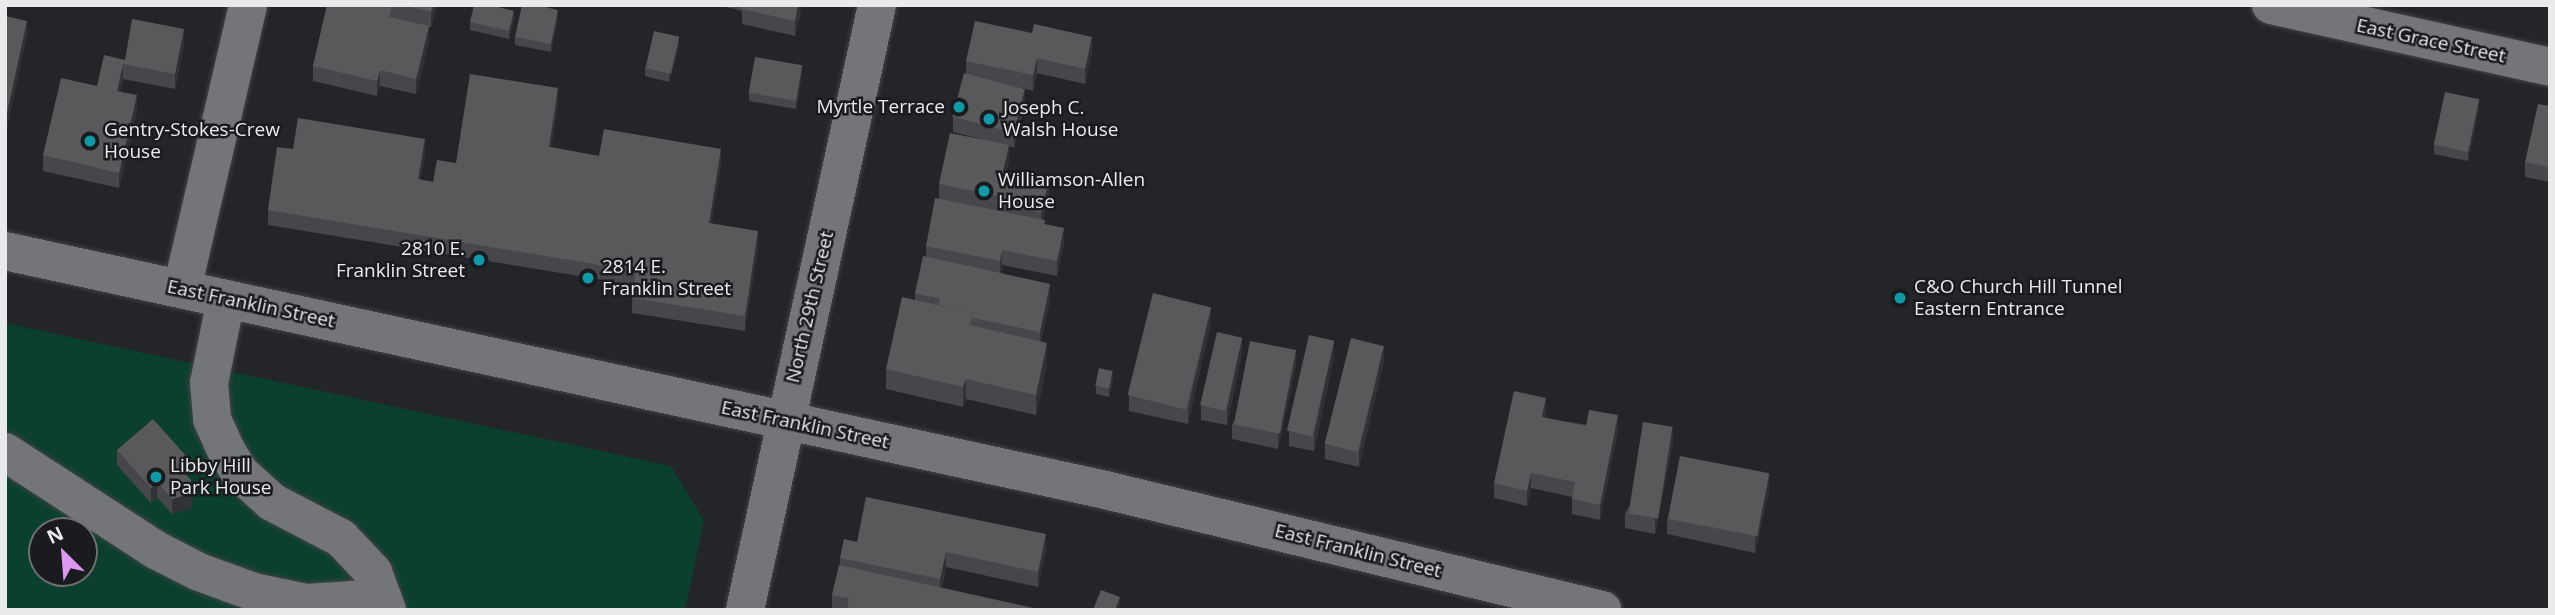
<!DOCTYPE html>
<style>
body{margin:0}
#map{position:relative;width:2555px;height:615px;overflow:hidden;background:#232528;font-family:"Open Sans",sans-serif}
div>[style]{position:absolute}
.green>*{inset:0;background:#0b402e}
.roads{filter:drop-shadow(0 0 2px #424346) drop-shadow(0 0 2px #424346)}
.minor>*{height:38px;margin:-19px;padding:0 19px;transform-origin:19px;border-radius:19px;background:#737579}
.wall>*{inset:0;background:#47474b}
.shaded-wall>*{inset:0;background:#313236}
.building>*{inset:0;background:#59595c;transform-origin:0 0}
.dots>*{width:19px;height:19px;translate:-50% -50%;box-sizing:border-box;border:4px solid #1a1b1e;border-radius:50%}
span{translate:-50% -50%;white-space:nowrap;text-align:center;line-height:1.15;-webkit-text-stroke:5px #1a1b1e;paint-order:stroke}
.street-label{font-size:19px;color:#e9eaec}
.poi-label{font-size:19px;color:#e9eaec}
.right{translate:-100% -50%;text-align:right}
.left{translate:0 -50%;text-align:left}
.frame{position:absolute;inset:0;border:7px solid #e9eaec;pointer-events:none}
.north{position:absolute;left:28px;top:517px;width:70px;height:70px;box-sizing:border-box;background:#1a1b1e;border:2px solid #6d6e70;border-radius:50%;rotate:335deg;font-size:19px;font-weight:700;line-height:28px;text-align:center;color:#e9eaec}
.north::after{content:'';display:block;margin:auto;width:24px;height:32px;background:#de98f2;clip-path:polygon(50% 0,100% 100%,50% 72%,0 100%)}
</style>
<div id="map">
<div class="green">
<div style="clip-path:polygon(evenodd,5px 323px,671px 466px,704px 521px,685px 610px,5px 610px,5px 323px,42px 531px,84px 531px,84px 573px,42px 573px,42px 531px)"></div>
</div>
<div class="roads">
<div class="minor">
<div style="left:2271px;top:5px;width:286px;rotate:12.5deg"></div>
<div style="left:5px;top:251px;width:1117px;rotate:12.25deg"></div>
<div style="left:1097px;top:488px;width:520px;rotate:13.58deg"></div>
<div style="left:182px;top:289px;width:292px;rotate:-76.9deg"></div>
<div style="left:226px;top:299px;width:86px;rotate:101.4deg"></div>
<div style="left:209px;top:383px;width:36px;rotate:85deg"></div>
<div style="left:212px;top:419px;width:34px;rotate:66deg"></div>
<div style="left:226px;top:450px;width:27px;rotate:59deg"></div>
<div style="left:240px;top:473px;width:43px;rotate:42.2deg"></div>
<div style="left:272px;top:502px;width:78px;rotate:27.6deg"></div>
<div style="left:341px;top:538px;width:47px;rotate:46.7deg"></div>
<div style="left:373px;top:572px;width:40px;rotate:69.8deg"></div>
<div style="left:5px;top:452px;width:180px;rotate:33deg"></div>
<div style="left:156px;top:550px;width:48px;rotate:27.1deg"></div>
<div style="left:199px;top:572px;width:59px;rotate:20deg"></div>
<div style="left:254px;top:592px;width:53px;rotate:11.9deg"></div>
<div style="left:306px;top:603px;width:77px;rotate:-3.7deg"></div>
<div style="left:745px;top:610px;width:619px;rotate:-77.69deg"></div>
</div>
</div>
<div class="wall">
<div style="clip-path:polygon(327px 5px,437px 5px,431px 27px,429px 27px,429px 41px,416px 94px,380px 86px,377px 96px,313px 81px,313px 66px)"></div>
<div style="clip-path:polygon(719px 5px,802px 5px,795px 36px,742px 24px,742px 11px)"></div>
<div style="clip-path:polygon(558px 18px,551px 52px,515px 45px,515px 37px)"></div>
<div style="clip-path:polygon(514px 19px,509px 39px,470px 30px,470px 22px)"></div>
<div style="clip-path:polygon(184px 44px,175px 89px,123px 79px,120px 91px,137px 111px,119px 188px,43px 171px,43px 155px,97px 86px,125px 60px)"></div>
<div style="clip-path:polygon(679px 46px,669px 82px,645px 76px,645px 68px)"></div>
<div style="clip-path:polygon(1092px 52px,1085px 84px,1037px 73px,1033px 91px,1022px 88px,1025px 104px,1014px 148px,1009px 146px,1009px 160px,1006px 172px,1049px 195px,1043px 219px,1045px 224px,1064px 243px,1057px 276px,1002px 265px,1001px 273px,1050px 299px,1041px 342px,1047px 363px,1036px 415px,966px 399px,963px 407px,886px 389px,886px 369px,915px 300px,915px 293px,926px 256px,926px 246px,939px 199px,939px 184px,984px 140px,953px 132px,953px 117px,966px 73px,966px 61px)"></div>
<div style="clip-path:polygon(802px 73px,796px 109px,749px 101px,749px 93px)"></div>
<div style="clip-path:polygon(558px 103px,551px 147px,599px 156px,721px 164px,711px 223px,758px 247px,745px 331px,632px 313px,632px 298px,634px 285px,268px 225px,268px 210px,293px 149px,425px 154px,420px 180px,433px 182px,456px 163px)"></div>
<div style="clip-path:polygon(2550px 106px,2550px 182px,2525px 177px,2525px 162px)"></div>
<div style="clip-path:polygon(2479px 107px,2468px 161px,2434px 154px,2434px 145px)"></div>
<div style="clip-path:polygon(1211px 322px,1188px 424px,1129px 411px,1129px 395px)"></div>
<div style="clip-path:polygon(1242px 353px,1227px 425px,1201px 420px,1201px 405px)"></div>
<div style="clip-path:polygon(1334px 356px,1314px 451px,1289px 446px,1289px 431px)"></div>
<div style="clip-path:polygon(1384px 361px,1359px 467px,1325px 459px,1325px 444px)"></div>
<div style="clip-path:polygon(1296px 365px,1278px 449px,1232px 439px,1232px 424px)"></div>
<div style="clip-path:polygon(1113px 379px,1109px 397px,1096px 394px,1096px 386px)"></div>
<div style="clip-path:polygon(1546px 413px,1545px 418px,1618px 430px,1600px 520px,1572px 514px,1572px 497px,1531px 488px,1527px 506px,1494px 498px,1494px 483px)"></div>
<div style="clip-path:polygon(1673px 442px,1655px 534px,1625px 528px,1625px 513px)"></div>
<div style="clip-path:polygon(117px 450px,188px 473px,186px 474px,192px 508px,172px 514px,157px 497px,151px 503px,117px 465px)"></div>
<div style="clip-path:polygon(1769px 490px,1755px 553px,1667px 534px,1667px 519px)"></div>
<div style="clip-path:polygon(857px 542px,1046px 550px,1038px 587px,946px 567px,942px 588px,1038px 610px,832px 610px,832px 595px,840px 565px,840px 558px)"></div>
</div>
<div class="shaded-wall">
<div style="clip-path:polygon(433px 5px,437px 5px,431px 27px,431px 12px)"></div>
<div style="clip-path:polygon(798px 5px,802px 5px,795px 36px,795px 21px)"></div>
<div style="clip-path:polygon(558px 10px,558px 18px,551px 52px,551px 44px)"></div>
<div style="clip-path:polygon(514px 11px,514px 19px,509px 39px,509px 31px)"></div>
<div style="clip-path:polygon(27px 21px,27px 36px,5px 138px,5px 123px)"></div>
<div style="clip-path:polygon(429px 26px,429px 41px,416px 94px,416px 79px)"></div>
<div style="clip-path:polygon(184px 29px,184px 44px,175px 89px,175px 74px)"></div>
<div style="clip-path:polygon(679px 37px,679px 46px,669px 82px,669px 74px)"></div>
<div style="clip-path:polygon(1092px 37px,1092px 52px,1085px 84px,1085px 69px)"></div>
<div style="clip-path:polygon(1037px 58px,1037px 73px,1033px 91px,1033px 75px)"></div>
<div style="clip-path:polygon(123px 64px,123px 79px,117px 106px,117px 91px)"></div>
<div style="clip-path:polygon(802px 65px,802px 73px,796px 109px,796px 101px)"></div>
<div style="clip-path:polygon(380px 70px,380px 86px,377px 96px,377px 81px)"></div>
<div style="clip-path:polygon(558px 88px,558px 103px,549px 162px,549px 147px)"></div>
<div style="clip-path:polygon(1025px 89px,1025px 104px,1014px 148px,1014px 132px)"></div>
<div style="clip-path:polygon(137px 95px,137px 111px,119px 188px,119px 173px)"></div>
<div style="clip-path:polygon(2479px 99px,2479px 107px,2468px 161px,2468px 152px)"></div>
<div style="clip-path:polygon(425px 139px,425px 154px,418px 194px,418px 179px)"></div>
<div style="clip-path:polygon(1009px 145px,1009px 160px,1003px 187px,1003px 171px)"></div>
<div style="clip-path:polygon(721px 149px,721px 164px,709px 238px,709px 223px)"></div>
<div style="clip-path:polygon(1049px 180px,1049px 195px,1041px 228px,1041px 213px)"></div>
<div style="clip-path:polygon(1064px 228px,1064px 243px,1057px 276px,1057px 261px)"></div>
<div style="clip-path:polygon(758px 231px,758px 247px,745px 331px,745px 316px)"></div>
<div style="clip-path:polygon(1002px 250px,1002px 265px,1000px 276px,1000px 261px)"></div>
<div style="clip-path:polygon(1050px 284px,1050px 299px,1040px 347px,1040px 332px)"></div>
<div style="clip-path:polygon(1211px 307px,1211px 322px,1188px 424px,1188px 409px)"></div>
<div style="clip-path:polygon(1242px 338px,1242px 353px,1227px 425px,1227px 410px)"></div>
<div style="clip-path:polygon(1334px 341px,1334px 356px,1314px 451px,1314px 435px)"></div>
<div style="clip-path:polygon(1047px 343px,1047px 363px,1036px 415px,1036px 395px)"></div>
<div style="clip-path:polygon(1384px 346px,1384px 361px,1359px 467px,1359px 452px)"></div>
<div style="clip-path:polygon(1296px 350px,1296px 365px,1278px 449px,1278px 434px)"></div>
<div style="clip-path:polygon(1113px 371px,1113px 379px,1109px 397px,1109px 389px)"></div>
<div style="clip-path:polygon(966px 379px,966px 399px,963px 407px,963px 387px)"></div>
<div style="clip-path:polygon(1546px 398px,1546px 413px,1542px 432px,1542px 417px)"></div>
<div style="clip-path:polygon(1618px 415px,1618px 430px,1600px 520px,1600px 505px)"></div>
<div style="clip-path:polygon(1673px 427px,1673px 442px,1655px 534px,1655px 518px)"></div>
<div style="clip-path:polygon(188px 458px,188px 473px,178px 481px,178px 466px)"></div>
<div style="clip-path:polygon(1531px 473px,1531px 488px,1527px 506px,1527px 491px)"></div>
<div style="clip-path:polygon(1769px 474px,1769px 490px,1755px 553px,1755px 538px)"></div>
<div style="clip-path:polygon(157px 482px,157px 497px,151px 503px,151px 488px)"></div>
<div style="clip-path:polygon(192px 493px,192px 508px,172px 514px,172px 499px)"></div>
<div style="clip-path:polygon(1046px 534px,1046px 550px,1038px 587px,1038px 572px)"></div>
<div style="clip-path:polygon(946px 552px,946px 567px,940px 594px,940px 579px)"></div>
<div style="clip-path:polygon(1120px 597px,1120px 605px,1118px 610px,1115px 610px)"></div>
</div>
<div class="building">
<div style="clip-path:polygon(327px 5px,392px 5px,389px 17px,429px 26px,416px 79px,380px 70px,377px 81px,313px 66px)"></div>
<div style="clip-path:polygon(402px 5px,433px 5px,431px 12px)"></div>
<div style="clip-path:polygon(474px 5px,490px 5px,514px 11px,509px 31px,470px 22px)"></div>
<div style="clip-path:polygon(522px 5px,536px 5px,558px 10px,551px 44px,515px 37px)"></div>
<div style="clip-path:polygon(742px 5px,798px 5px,795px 21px,742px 9px)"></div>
<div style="clip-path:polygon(5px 16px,27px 21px,5px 123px)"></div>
<div style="clip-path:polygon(132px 19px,184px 29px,175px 74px,123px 64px,117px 91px,137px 95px,119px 173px,43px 155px,61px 78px,97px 86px,104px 55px,125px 60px)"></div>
<div style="clip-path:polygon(975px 21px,1032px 33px,1034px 24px,1092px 37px,1085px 69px,1037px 58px,1033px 75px,966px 61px)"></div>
<div style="left:654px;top:31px;width:26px;height:38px;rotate:13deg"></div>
<div style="left:755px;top:57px;width:48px;height:36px;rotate:10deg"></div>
<div style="left:964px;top:73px;width:63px;height:45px;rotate:15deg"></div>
<div style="clip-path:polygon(470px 74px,558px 88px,549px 147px,599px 156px,604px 129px,721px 149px,709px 223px,758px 231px,745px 316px,632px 298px,636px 271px,268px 210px,277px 147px,293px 149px,298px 118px,425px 139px,418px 179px,433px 182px,437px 160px,456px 163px)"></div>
<div style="left:2445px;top:92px;width:35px;height:54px;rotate:12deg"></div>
<div style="clip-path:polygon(2538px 104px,2550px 106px,2550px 167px,2525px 162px)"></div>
<div style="clip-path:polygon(950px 133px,1009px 145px,1003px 171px,1049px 180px,1041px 213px,996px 203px,998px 196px,939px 184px)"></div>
<div style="clip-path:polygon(935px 198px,1045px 220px,1044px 224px,1064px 228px,1057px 261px,1002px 250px,1000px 261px,926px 246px)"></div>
<div style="clip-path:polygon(923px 256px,1050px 284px,1040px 332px,973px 318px,973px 313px,939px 305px,940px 299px,915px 293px)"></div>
<div style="left:1153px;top:293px;width:60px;height:105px;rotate:14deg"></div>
<div style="clip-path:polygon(902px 297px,973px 313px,970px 325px,1047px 343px,1036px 395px,966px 379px,963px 387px,886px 369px)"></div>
<div style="left:1217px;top:332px;width:26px;height:75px;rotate:13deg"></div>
<div style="left:1309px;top:335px;width:26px;height:98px;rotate:13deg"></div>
<div style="left:1351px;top:338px;width:34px;height:109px;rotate:14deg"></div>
<div style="left:1250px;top:341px;width:47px;height:85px;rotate:11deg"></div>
<div style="left:1099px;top:368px;width:14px;height:18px;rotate:12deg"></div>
<div style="clip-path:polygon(1514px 391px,1546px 398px,1542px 417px,1586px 426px,1589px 410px,1618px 415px,1600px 505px,1572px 499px,1575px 482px,1531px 473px,1527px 491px,1494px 483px)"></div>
<div style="clip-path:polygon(153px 419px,188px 458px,178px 466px,191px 480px,192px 493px,172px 499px,157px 482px,151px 488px,117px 450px)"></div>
<div style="left:1643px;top:422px;width:30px;height:93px;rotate:9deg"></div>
<div style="left:1680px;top:456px;width:91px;height:64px;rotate:11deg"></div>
<div style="clip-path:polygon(866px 497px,1046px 534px,1038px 572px,946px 552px,940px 579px,840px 558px,844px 539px,857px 542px)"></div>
<div style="clip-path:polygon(839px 565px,1038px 609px,1038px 610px,847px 610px,849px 598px,832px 595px)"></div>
<div style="clip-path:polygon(1101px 590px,1120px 597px,1115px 610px,1093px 610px)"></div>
</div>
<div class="dots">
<div style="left:959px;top:107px;background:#0f9aa8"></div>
<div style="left:989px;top:119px;background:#0f9aa8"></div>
<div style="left:90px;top:141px;background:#0f9aa8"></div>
<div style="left:984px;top:191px;background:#0f9aa8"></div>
<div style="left:479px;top:260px;background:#0f9aa8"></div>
<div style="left:588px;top:278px;background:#0f9aa8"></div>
<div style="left:1900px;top:298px;background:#0f9aa8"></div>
<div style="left:156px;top:477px;background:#0f9aa8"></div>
</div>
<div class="street-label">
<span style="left:2431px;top:41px;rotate:12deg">East Grace Street</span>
<span style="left:251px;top:304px;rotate:12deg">East Franklin Street</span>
<span style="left:810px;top:307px;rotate:-77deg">North 29th Street</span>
<span style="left:805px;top:425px;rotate:12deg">East Franklin Street</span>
<span style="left:1358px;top:551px;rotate:14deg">East Franklin Street</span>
</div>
<div class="poi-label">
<span class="right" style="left:945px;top:107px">Myrtle Terrace</span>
<span class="left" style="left:1003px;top:119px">Joseph C.<br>Walsh House</span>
<span class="left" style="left:104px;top:141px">Gentry-Stokes-Crew<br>House</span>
<span class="left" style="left:998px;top:191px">Williamson-Allen<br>House</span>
<span class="right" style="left:465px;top:260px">2810 E.<br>Franklin Street</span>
<span class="left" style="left:602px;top:278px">2814 E.<br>Franklin Street</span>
<span class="left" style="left:1914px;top:298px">C&amp;O Church Hill Tunnel<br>Eastern Entrance</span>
<span class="left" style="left:170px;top:477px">Libby Hill<br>Park House</span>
</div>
<div class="frame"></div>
<div class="north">N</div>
</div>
